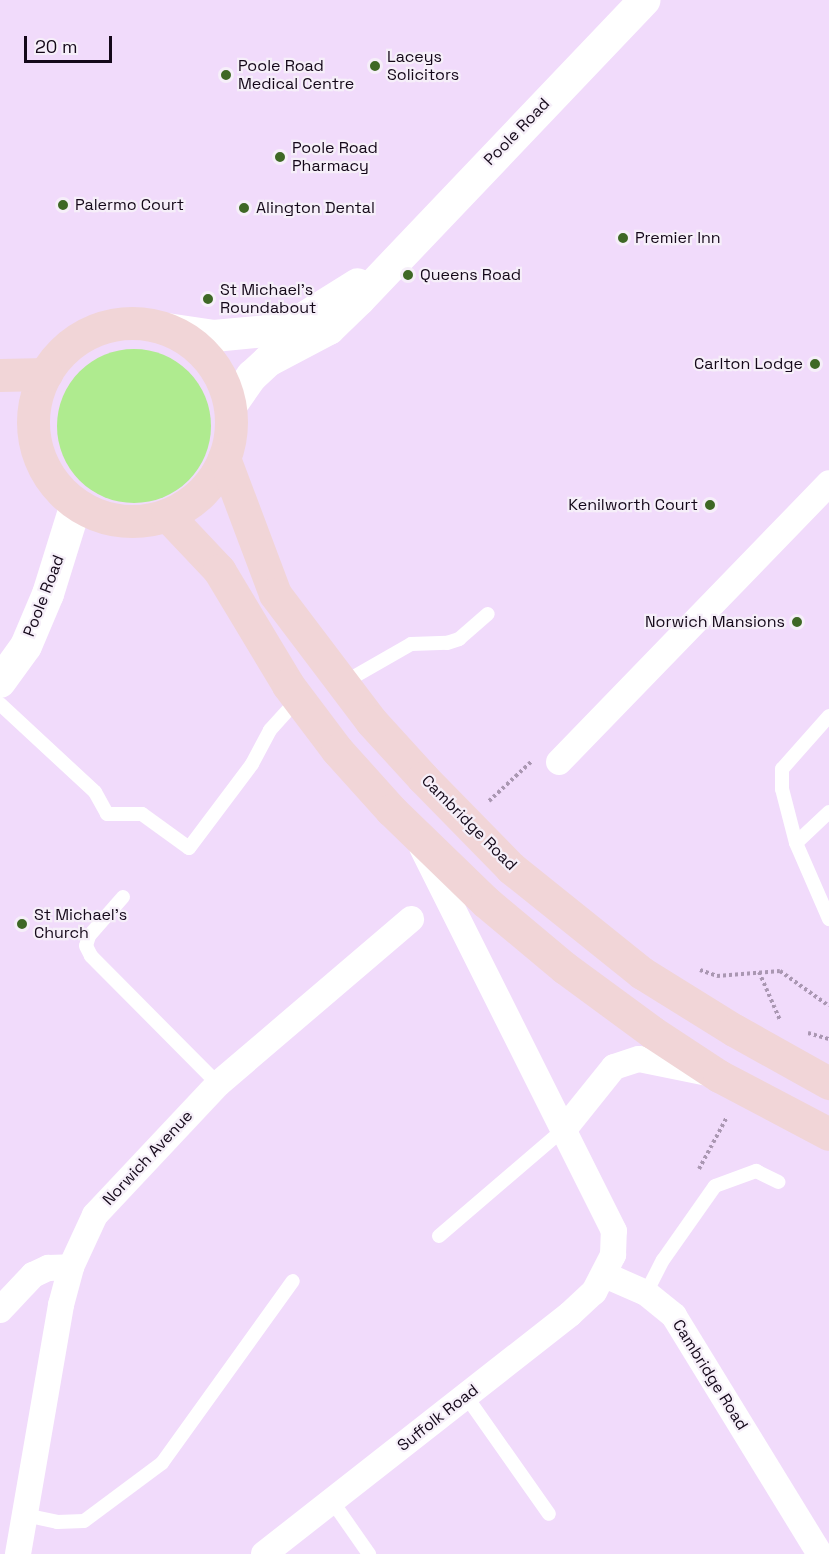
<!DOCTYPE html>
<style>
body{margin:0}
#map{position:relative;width:829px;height:1554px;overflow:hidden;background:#f1dbfb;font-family:"Space Grotesk",sans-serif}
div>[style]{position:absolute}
.green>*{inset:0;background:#afeb8f}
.round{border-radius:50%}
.path>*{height:4px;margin-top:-2px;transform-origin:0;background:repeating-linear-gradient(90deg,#aa97b2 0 3px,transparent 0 6px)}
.service>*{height:14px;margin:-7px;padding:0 7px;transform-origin:7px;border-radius:7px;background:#fff}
.minor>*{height:26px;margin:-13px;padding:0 13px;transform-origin:13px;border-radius:13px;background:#fff}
.tertiary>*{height:32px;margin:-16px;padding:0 16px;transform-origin:16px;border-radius:16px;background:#fff}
.secondary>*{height:33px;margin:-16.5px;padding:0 16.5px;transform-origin:16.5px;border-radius:16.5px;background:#f1d5d7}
.secondary>.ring{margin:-16.5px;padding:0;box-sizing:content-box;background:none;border:33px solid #f1d5d7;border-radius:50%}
.dots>*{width:16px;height:16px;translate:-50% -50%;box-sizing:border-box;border:3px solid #f6eff9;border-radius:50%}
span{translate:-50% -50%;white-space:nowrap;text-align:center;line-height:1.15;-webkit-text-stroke:4.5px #f6eff9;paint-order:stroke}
.poi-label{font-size:16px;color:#140819}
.left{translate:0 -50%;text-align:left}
.right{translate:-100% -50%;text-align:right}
.street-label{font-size:16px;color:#140819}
.scale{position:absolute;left:24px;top:36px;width:88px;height:27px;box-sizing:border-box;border:3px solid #140819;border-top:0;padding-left:8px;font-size:18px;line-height:21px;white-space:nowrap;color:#140819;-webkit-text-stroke:4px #f6eff9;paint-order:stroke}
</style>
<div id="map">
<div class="green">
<div class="round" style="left:57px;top:349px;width:154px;height:154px"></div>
</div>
<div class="path">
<div style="left:489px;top:801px;width:59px;rotate:-42.9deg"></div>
<div style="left:700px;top:970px;width:18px;rotate:19deg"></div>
<div style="left:717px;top:976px;width:63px;rotate:-4.5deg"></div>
<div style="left:780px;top:971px;width:60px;rotate:35.5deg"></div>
<div style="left:759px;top:972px;width:52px;rotate:66.4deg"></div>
<div style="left:808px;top:1033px;width:22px;rotate:16deg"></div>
<div style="left:699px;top:1169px;width:59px;rotate:-61.7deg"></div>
</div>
<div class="service">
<div style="left:343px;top:683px;width:78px;rotate:-29.8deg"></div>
<div style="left:411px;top:644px;width:36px;rotate:-2deg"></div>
<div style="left:447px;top:643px;width:13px;rotate:-18deg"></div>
<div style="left:459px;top:639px;width:38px;rotate:-41deg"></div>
<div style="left:0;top:704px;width:129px;rotate:42.8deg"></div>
<div style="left:95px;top:792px;width:25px;rotate:61deg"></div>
<div style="left:107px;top:814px;width:35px"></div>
<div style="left:142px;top:814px;width:58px;rotate:35.9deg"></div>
<div style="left:189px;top:848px;width:105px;rotate:-53.1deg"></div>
<div style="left:252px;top:764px;width:38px;rotate:-62deg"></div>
<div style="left:270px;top:730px;width:42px;rotate:-47.9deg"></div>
<div style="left:829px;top:812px;width:45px;rotate:136.8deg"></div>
<div style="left:796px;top:843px;width:83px;rotate:66.5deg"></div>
<div style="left:796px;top:843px;width:56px;rotate:-104.5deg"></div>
<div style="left:782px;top:789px;width:20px;rotate:-90deg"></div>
<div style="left:782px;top:769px;width:71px;rotate:-48.4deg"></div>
<div style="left:123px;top:897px;width:52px;rotate:131.1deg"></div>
<div style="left:89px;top:936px;width:10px;rotate:107deg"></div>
<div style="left:86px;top:946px;width:11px;rotate:63deg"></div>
<div style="left:91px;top:956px;width:180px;rotate:45.2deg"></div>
<div style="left:439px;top:1236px;width:166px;rotate:-40.6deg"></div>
<div style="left:646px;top:1293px;width:37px;rotate:-63deg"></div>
<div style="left:663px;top:1260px;width:90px;rotate:-54.9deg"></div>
<div style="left:715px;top:1186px;width:44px;rotate:-20.1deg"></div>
<div style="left:756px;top:1171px;width:25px;rotate:26deg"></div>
<div style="left:466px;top:1396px;width:144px;rotate:54.9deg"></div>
<div style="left:332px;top:1501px;width:65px;rotate:55.1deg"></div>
<div style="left:25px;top:1515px;width:33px;rotate:12deg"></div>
<div style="left:57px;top:1522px;width:27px;rotate:-2deg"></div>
<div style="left:84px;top:1521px;width:97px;rotate:-36.6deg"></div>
<div style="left:162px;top:1463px;width:224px;rotate:-54.3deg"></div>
</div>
<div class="minor">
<div style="left:559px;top:762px;width:388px;rotate:-45.9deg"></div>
<div style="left:565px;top:1128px;width:78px;rotate:-51.2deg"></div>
<div style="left:614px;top:1067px;width:26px;rotate:-18deg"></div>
<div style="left:639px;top:1059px;width:69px;rotate:11.6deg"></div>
<div style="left:605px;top:1275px;width:45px;rotate:23.7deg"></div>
<div style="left:646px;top:1293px;width:36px;rotate:39deg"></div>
<div style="left:674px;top:1316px;width:279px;rotate:58.5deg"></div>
<div style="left:0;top:1310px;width:48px;rotate:-46.7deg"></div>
<div style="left:33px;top:1275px;width:17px;rotate:-25deg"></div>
<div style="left:48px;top:1268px;width:23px;rotate:-2deg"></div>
<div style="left:18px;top:1554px;width:253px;rotate:-80.2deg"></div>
<div style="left:61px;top:1305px;width:39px;rotate:-75deg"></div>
<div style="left:71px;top:1267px;width:57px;rotate:-65.2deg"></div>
<div style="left:95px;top:1215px;width:180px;rotate:-46.8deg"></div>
<div style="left:218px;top:1084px;width:254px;rotate:-40.5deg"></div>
<div style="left:264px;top:1554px;width:389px;rotate:-38.1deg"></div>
<div style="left:570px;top:1314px;width:33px;rotate:-43deg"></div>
<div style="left:594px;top:1292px;width:42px;rotate:-62.8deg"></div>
<div style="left:613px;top:1255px;width:24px;rotate:-88deg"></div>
<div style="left:614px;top:1231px;width:428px;rotate:-116.6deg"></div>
</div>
<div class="tertiary">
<div style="left:167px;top:329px;width:48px;rotate:8.5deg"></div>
<div style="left:214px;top:336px;width:53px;rotate:-5.4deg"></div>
<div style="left:267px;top:331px;width:28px;rotate:-15deg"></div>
<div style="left:294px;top:324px;width:75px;rotate:-32deg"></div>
<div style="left:230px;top:407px;width:38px;rotate:-55deg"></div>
<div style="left:252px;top:376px;width:22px;rotate:-43deg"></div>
<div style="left:268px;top:361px;width:69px;rotate:-27.7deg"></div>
<div style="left:329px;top:329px;width:42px;rotate:-44deg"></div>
<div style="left:359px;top:300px;width:414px;rotate:-46.4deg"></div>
<div style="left:0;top:682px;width:44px;rotate:-54.2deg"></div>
<div style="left:26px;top:646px;width:56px;rotate:-67.1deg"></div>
<div style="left:48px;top:594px;width:94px;rotate:-72.7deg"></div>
</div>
<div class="secondary">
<div class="ring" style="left:33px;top:323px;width:165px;height:165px"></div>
<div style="left:0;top:375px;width:46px;rotate:-1.2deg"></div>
<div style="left:224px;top:458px;width:145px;rotate:69.4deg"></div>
<div style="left:275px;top:594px;width:159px;rotate:52.9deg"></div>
<div style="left:371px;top:721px;width:77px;rotate:47.6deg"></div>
<div style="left:423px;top:778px;width:126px;rotate:45.6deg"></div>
<div style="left:511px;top:868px;width:168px;rotate:38.7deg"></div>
<div style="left:642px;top:973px;width:108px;rotate:31.8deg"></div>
<div style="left:734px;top:1030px;width:109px;rotate:29.2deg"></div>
<div style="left:167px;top:515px;width:76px;rotate:46.6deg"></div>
<div style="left:219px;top:570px;width:134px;rotate:59deg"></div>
<div style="left:288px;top:685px;width:81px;rotate:53deg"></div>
<div style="left:337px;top:750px;width:81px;rotate:48deg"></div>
<div style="left:391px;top:810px;width:132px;rotate:44.1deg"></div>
<div style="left:486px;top:902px;width:103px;rotate:39.9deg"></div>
<div style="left:565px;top:968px;width:108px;rotate:36.3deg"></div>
<div style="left:652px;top:1032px;width:80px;rotate:33.3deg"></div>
<div style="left:719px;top:1076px;width:124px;rotate:27.8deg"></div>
</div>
<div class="dots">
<div style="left:375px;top:66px;background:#3e6825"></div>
<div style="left:226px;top:75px;background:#3e6825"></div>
<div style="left:280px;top:157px;background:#3e6825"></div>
<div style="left:63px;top:205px;background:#3e6825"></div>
<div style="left:244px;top:208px;background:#3e6825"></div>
<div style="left:623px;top:238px;background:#3e6825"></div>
<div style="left:408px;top:275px;background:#3e6825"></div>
<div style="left:208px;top:299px;background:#3e6825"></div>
<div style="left:815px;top:364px;background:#3e6825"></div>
<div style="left:710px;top:505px;background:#3e6825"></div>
<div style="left:797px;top:622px;background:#3e6825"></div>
<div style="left:22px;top:924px;background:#3e6825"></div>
</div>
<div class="poi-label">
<span class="left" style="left:387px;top:66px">Laceys<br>Solicitors</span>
<span class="left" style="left:238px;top:75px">Poole Road<br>Medical Centre</span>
<span class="left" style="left:292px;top:157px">Poole Road<br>Pharmacy</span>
<span class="left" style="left:75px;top:205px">Palermo Court</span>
<span class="left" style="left:256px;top:208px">Alington Dental</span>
<span class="left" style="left:635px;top:238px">Premier Inn</span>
<span class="left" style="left:420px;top:275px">Queens Road</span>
<span class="left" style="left:220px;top:299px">St Michael's<br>Roundabout</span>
<span class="right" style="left:803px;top:364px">Carlton Lodge</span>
<span class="right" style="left:698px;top:505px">Kenilworth Court</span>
<span class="right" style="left:785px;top:622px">Norwich Mansions</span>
<span class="left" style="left:34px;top:924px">St Michael's<br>Church</span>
</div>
<div class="street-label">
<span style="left:517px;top:132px;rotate:-46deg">Poole Road</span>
<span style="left:44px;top:596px;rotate:-69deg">Poole Road</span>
<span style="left:469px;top:823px;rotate:45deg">Cambridge Road</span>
<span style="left:148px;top:1158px;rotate:-47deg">Norwich Avenue</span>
<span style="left:710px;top:1375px;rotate:58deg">Cambridge Road</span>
<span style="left:438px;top:1418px;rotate:-38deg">Suffolk Road</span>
</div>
<div class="scale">20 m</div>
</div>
